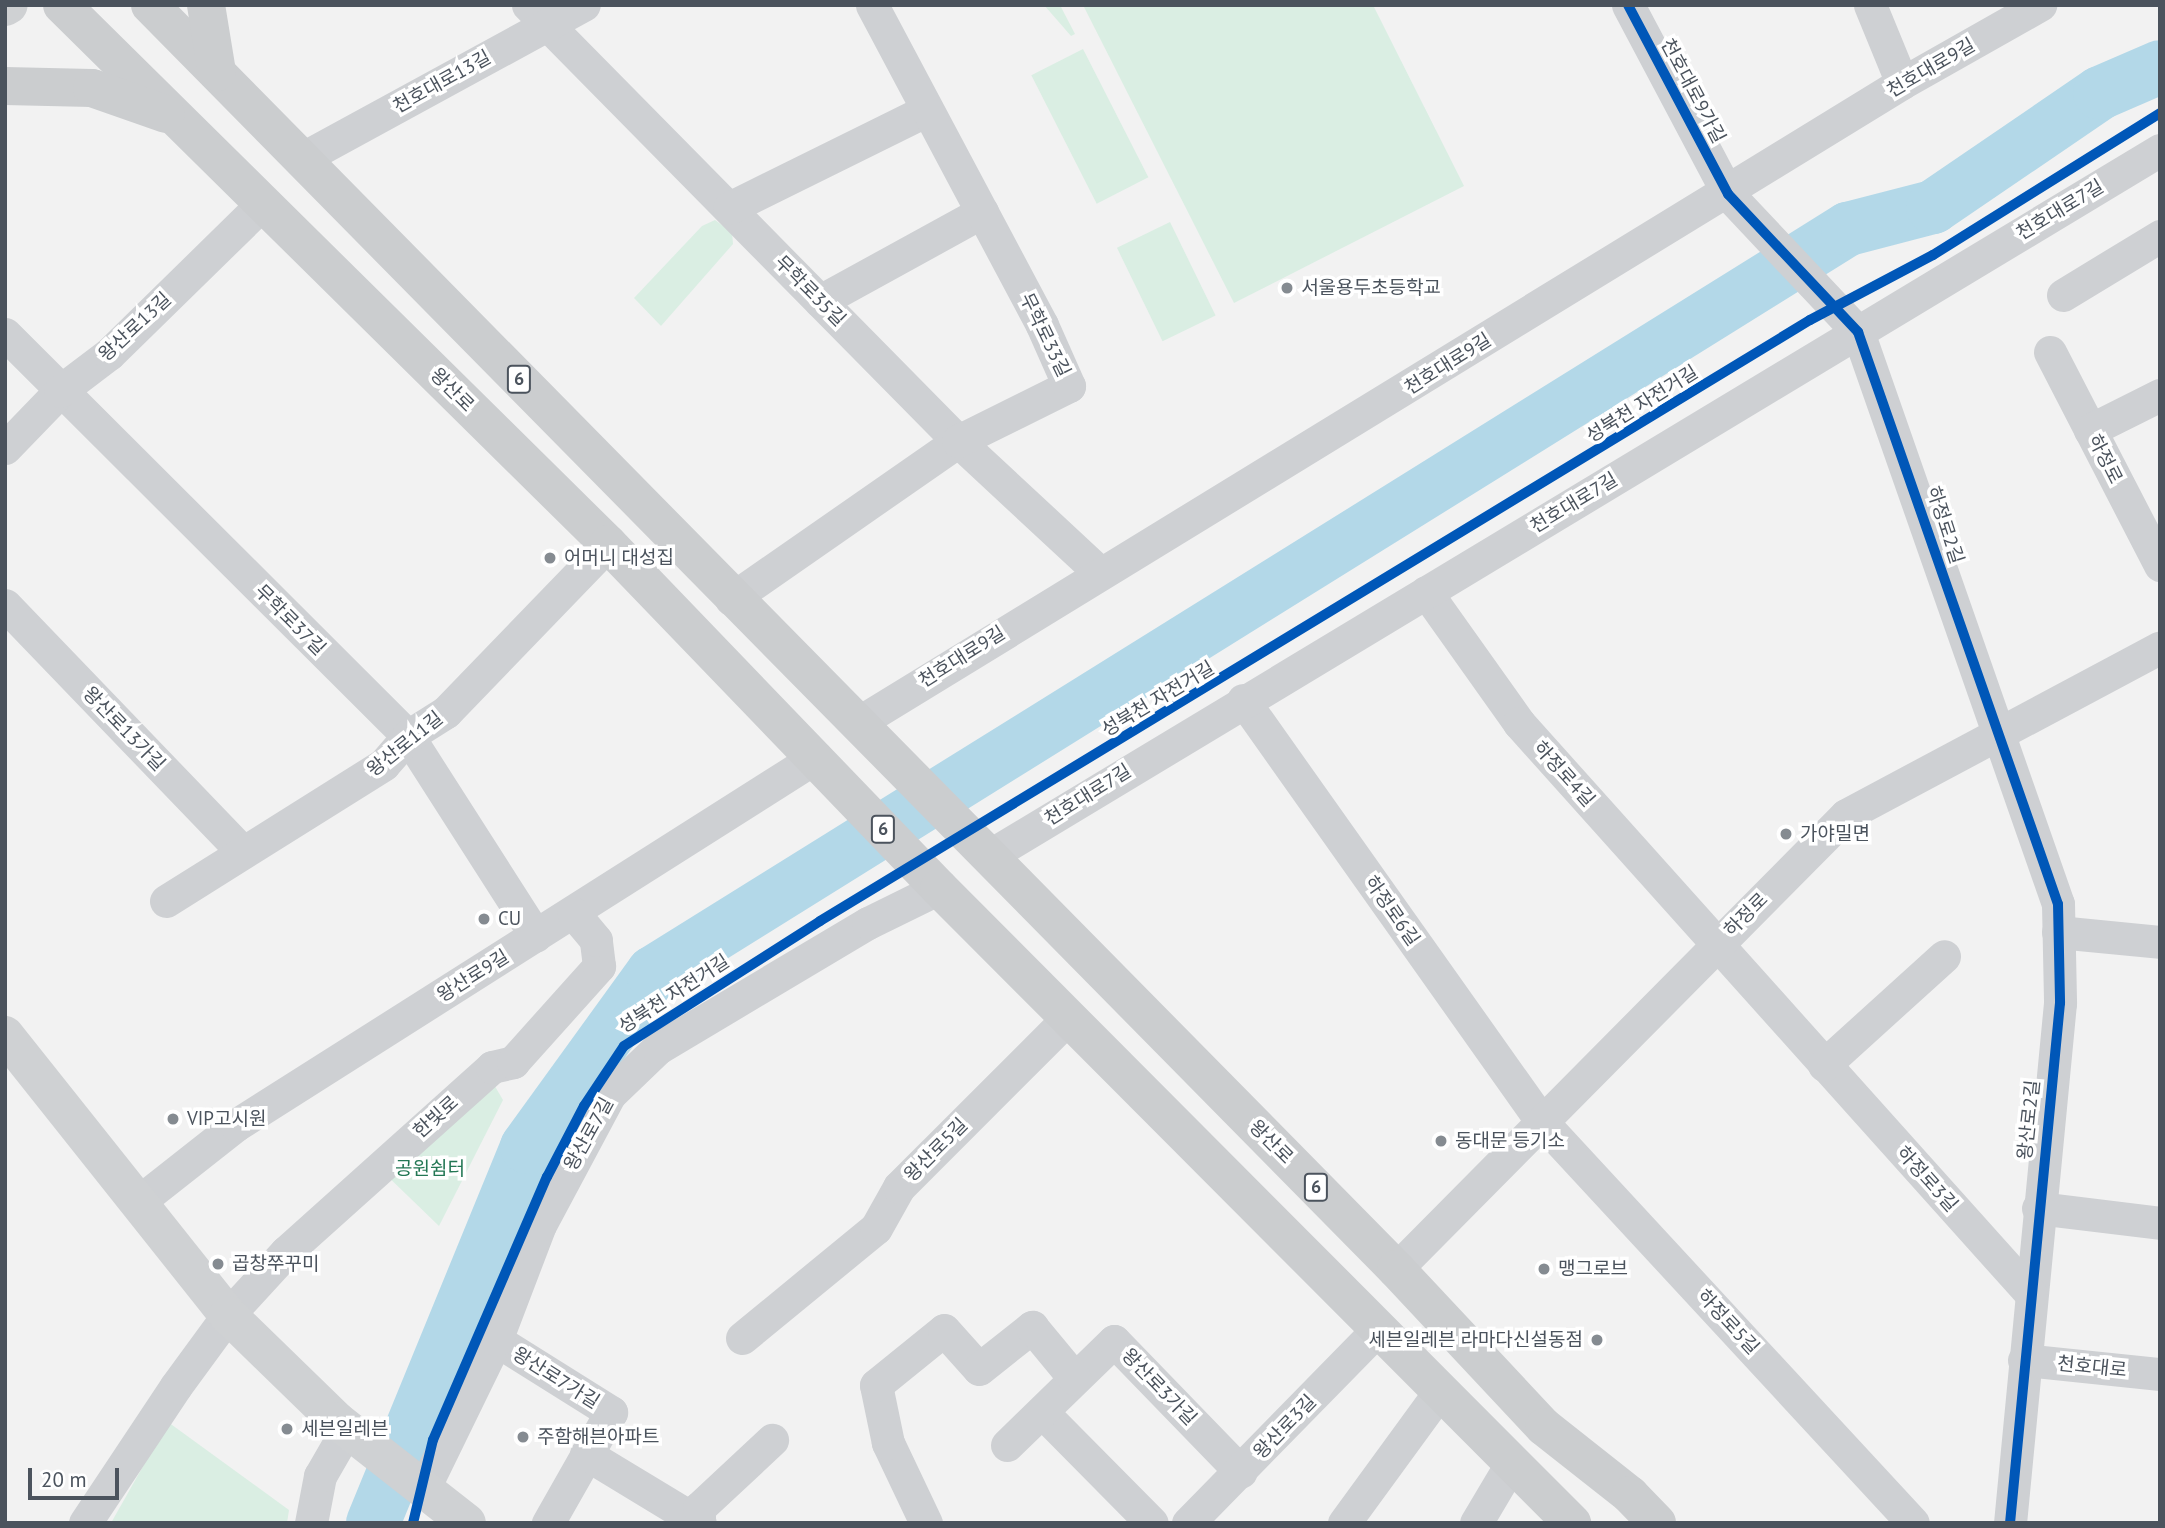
<!DOCTYPE html>
<meta charset="utf-8">
<style>
body{margin:0}
#map{position:relative;width:2165px;height:1528px;overflow:hidden;background:#f2f2f2;font-family:"PT Sans","Noto Sans KR",sans-serif}
div>[style]{position:absolute}
.green>*{inset:0;background:#daeee3;transform-origin:0 0}
.river>*{height:54px;margin:-27px;padding:0 27px;transform-origin:27px;border-radius:27px;background:#b3d8e8}
.street>*{height:33px;margin:-16.5px;padding:0 16.5px;transform-origin:16.5px;border-radius:16.5px;background:#ced0d3}
.secondary>*{height:38px;margin:-19px;padding:0 19px;transform-origin:19px;border-radius:19px;background:#cfd1d3}
.primary>*{height:38px;margin:-19px;padding:0 19px;transform-origin:19px;border-radius:19px;background:#cbcdcf}
.cycleway>*{height:10px;margin:-5px;padding:0 5px;transform-origin:5px;border-radius:5px;background:#0057b8}
.dots>*{width:19px;height:19px;translate:-50% -50%;box-sizing:border-box;border:4px solid #fff;border-radius:50%}
span{translate:-50% -50%;white-space:nowrap;text-align:center;line-height:1.15;-webkit-text-stroke:7px #fff;paint-order:stroke}
.shield-label span{padding:2px 5px;background:#fff;border:2px solid;border-radius:5px;-webkit-text-stroke-width:0}
.shield-label{font-size:18px;color:#4b535d;font-weight:700}
.street-label{font-size:19px;color:#4b535d}
.poi-label{font-size:19px;color:#4b535d}
.left{translate:0 -50%;text-align:left}
.right{translate:-100% -50%;text-align:right}
.park-label{font-size:19px;color:#237754}
.frame{position:absolute;inset:0;border:7px solid #4b535d;pointer-events:none}
.scale{position:absolute;left:28px;top:1468px;width:91px;height:32px;box-sizing:border-box;border:4px solid #4b535d;border-top:0;padding-left:9px;font-size:21px;line-height:24px;white-space:nowrap;color:#4b535d;-webkit-text-stroke:5px #fff;paint-order:stroke}
</style>
<div id="map">
<div class="green">
<div style="clip-path:polygon(1044px 5px,1060px 5px,1075px 34px,1071px 36px)"></div>
<div style="clip-path:polygon(1083px 5px,1373px 5px,1464px 186px,1234px 303px)"></div>
<div style="left:1083px;top:49px;width:144px;height:58px;rotate:63deg"></div>
<div style="clip-path:polygon(715px 220px,732px 232px,733px 244px,661px 326px,634px 298px,702px 226px)"></div>
<div style="left:1170px;top:222px;width:104px;height:59px;rotate:64deg"></div>
<div style="clip-path:polygon(486px 1071px,503px 1100px,439px 1226px,379px 1168px)"></div>
<div style="clip-path:polygon(168px 1422px,289px 1510px,287px 1523px,111px 1523px)"></div>
</div>
<div class="river">
<div style="left:373px;top:1523px;width:406px;rotate:-67.7deg"></div>
<div style="left:527px;top:1147px;width:215px;rotate:-54.1deg"></div>
<div style="left:653px;top:973px;width:1408px;rotate:-31.91deg"></div>
<div style="left:1848px;top:229px;width:88px;rotate:-14.5deg"></div>
<div style="left:1933px;top:207px;width:202px;rotate:-34.3deg"></div>
<div style="left:2100px;top:93px;width:65px;rotate:-23.4deg"></div>
</div>
<div class="street">
<div style="left:528px;top:5px;width:612px;rotate:45.4deg"></div>
<div style="left:958px;top:441px;width:191px;rotate:42.9deg"></div>
<div style="left:1628px;top:5px;width:214px;rotate:62.1deg"></div>
<div style="left:1728px;top:194px;width:190px;rotate:46.7deg"></div>
<div style="left:1858px;top:332px;width:606px;rotate:70.73deg"></div>
<div style="left:2058px;top:904px;width:99px;rotate:88.8deg"></div>
<div style="left:2060px;top:1003px;width:522px;rotate:95.49deg"></div>
<div style="left:1870px;top:5px;width:84px;rotate:67.7deg"></div>
<div style="left:301px;top:159px;width:322px;rotate:-28.6deg"></div>
<div style="left:729px;top:208px;width:221px;rotate:-26.3deg"></div>
<div style="left:2063px;top:295px;width:114px;rotate:-31.3deg"></div>
<div style="left:820px;top:301px;width:185px;rotate:-28.8deg"></div>
<div style="left:5px;top:334px;width:569px;rotate:44.93deg"></div>
<div style="left:408px;top:736px;width:237px;rotate:57.4deg"></div>
<div style="left:2050px;top:352px;width:240px;rotate:62.7deg"></div>
<div style="left:2090px;top:430px;width:78px;rotate:-26.6deg"></div>
<div style="left:5px;top:448px;width:79px;rotate:-46deg"></div>
<div style="left:60px;top:391px;width:61px;rotate:-37.1deg"></div>
<div style="left:109px;top:354px;width:216px;rotate:-44.4deg"></div>
<div style="left:1426px;top:592px;width:161px;rotate:54.6deg"></div>
<div style="left:1519px;top:723px;width:766px;rotate:48.12deg"></div>
<div style="left:731px;top:599px;width:277px;rotate:-34.8deg"></div>
<div style="left:958px;top:441px;width:124px;rotate:-26.4deg"></div>
<div style="left:1069px;top:386px;width:67px;rotate:-113.9deg"></div>
<div style="left:1042px;top:325px;width:362px;rotate:-118deg"></div>
<div style="left:5px;top:605px;width:343px;rotate:46.1deg"></div>
<div style="left:1243px;top:700px;width:517px;rotate:54.68deg"></div>
<div style="left:1542px;top:1122px;width:546px;rotate:47.23deg"></div>
<div style="left:856px;top:724px;width:1227px;rotate:-31.5deg"></div>
<div style="left:1902px;top:83px;width:159px;rotate:-29.5deg"></div>
<div style="left:989px;top:856px;width:1367px;rotate:-31.09deg"></div>
<div style="left:166px;top:901px;width:257px;rotate:-32.1deg"></div>
<div style="left:384px;top:764px;width:37px;rotate:-49deg"></div>
<div style="left:408px;top:736px;width:45px;rotate:-32.3deg"></div>
<div style="left:446px;top:712px;width:233px;rotate:-46deg"></div>
<div style="left:2058px;top:932px;width:102px;rotate:5.6deg"></div>
<div style="left:1824px;top:1065px;width:162px;rotate:-42.2deg"></div>
<div style="left:137px;top:1203px;width:126px;rotate:-38.2deg"></div>
<div style="left:236px;top:1125px;width:687px;rotate:-32.39deg"></div>
<div style="left:2038px;top:1208px;width:123px;rotate:7deg"></div>
<div style="left:1396px;top:1269px;width:639px;rotate:-45.25deg"></div>
<div style="left:1846px;top:815px;width:356px;rotate:-28.1deg"></div>
<div style="left:742px;top:1338px;width:173px;rotate:-39.4deg"></div>
<div style="left:876px;top:1228px;width:47px;rotate:-60.7deg"></div>
<div style="left:899px;top:1187px;width:240px;rotate:-45deg"></div>
<div style="left:496px;top:1340px;width:136px;rotate:32.1deg"></div>
<div style="left:611px;top:1412px;width:128px;rotate:119.6deg"></div>
<div style="left:2024px;top:1360px;width:137px;rotate:5.9deg"></div>
<div style="left:1042px;top:1412px;width:156px;rotate:45.3deg"></div>
<div style="left:1007px;top:1445px;width:149px;rotate:-44.2deg"></div>
<div style="left:1114px;top:1341px;width:182px;rotate:45.9deg"></div>
<div style="left:586px;top:1454px;width:133px;rotate:31.2deg"></div>
<div style="left:423px;top:1490px;width:167px;rotate:-64deg"></div>
<div style="left:496px;top:1340px;width:123px;rotate:-69.1deg"></div>
<div style="left:540px;top:1225px;width:149px;rotate:-61.9deg"></div>
<div style="left:610px;top:1094px;width:66px;rotate:-43.8deg"></div>
<div style="left:658px;top:1048px;width:244px;rotate:-30.8deg"></div>
<div style="left:868px;top:923px;width:79px;rotate:-26.2deg"></div>
<div style="left:85px;top:1523px;width:164px;rotate:-56.4deg"></div>
<div style="left:176px;top:1386px;width:88px;rotate:-53.8deg"></div>
<div style="left:228px;top:1315px;width:86px;rotate:-47.4deg"></div>
<div style="left:286px;top:1252px;width:277px;rotate:-41.9deg"></div>
<div style="left:492px;top:1067px;width:22px;rotate:-13deg"></div>
<div style="left:513px;top:1062px;width:129px;rotate:-48.1deg"></div>
<div style="left:599px;top:966px;width:26px;rotate:-97deg"></div>
<div style="left:596px;top:940px;width:35px;rotate:-130deg"></div>
<div style="left:311px;top:1523px;width:48px;rotate:-79.2deg"></div>
<div style="left:320px;top:1476px;width:54px;rotate:-60.1deg"></div>
<div style="left:699px;top:1523px;width:15px;rotate:-90deg"></div>
<div style="left:699px;top:1508px;width:100px;rotate:-43deg"></div>
<div style="left:926px;top:1523px;width:89px;rotate:-115.4deg"></div>
<div style="left:888px;top:1443px;width:59px;rotate:-101.7deg"></div>
<div style="left:876px;top:1385px;width:87px;rotate:-39deg"></div>
<div style="left:944px;top:1330px;width:52px;rotate:48.1deg"></div>
<div style="left:979px;top:1369px;width:68px;rotate:-38.4deg"></div>
<div style="left:1032px;top:1327px;width:67px;rotate:50.4deg"></div>
<div style="left:1188px;top:1523px;width:273px;rotate:-45.6deg"></div>
<div style="left:1344px;top:1523px;width:165px;rotate:-53.9deg"></div>
<div style="left:1476px;top:1523px;width:69px;rotate:-59.3deg"></div>
</div>
<div class="secondary">
<div style="left:5px;top:7px;width:4px;rotate:-27deg"></div>
<div style="left:5px;top:1035px;width:358px;rotate:51.5deg"></div>
<div style="left:228px;top:1315px;width:152px;rotate:44.2deg"></div>
<div style="left:337px;top:1421px;width:165px;rotate:38.1deg"></div>
</div>
<div class="primary">
<div style="left:62px;top:5px;width:767px;rotate:44.63deg"></div>
<div style="left:608px;top:544px;width:477px;rotate:46.1deg"></div>
<div style="left:939px;top:888px;width:897px;rotate:45.09deg"></div>
<div style="left:150px;top:5px;width:1775px;rotate:45.41deg"></div>
<div style="left:1396px;top:1269px;width:216px;rotate:46.9deg"></div>
<div style="left:1544px;top:1427px;width:110px;rotate:38.3deg"></div>
<div style="left:1630px;top:1495px;width:39px;rotate:46deg"></div>
<div style="left:206px;top:5px;width:68px;rotate:80.7deg"></div>
<div style="left:5px;top:86px;width:87px;rotate:1.3deg"></div>
<div style="left:92px;top:88px;width:78px;rotate:19.4deg"></div>
</div>
<div class="cycleway">
<div style="left:1628px;top:5px;width:214px;rotate:62.1deg"></div>
<div style="left:1728px;top:194px;width:190px;rotate:46.7deg"></div>
<div style="left:1858px;top:332px;width:606px;rotate:70.73deg"></div>
<div style="left:2058px;top:904px;width:99px;rotate:88.8deg"></div>
<div style="left:2060px;top:1003px;width:522px;rotate:95.49deg"></div>
<div style="left:413px;top:1523px;width:85px;rotate:-76.5deg"></div>
<div style="left:433px;top:1440px;width:287px;rotate:-66.6deg"></div>
<div style="left:547px;top:1177px;width:80px;rotate:-62.5deg"></div>
<div style="left:584px;top:1106px;width:72px;rotate:-56.3deg"></div>
<div style="left:624px;top:1046px;width:232px;rotate:-32.5deg"></div>
<div style="left:820px;top:921px;width:1158px;rotate:-31.26deg"></div>
<div style="left:1810px;top:320px;width:139px;rotate:-27.9deg"></div>
<div style="left:1933px;top:255px;width:268px;rotate:-32deg"></div>
</div>
<div class="dots">
<div style="left:1287px;top:288px;background:#858b91"></div>
<div style="left:550px;top:558px;background:#858b91"></div>
<div style="left:1786px;top:834px;background:#858b91"></div>
<div style="left:484px;top:919px;background:#858b91"></div>
<div style="left:173px;top:1119px;background:#858b91"></div>
<div style="left:1441px;top:1141px;background:#858b91"></div>
<div style="left:218px;top:1264px;background:#858b91"></div>
<div style="left:1544px;top:1269px;background:#858b91"></div>
<div style="left:1597px;top:1340px;background:#858b91"></div>
<div style="left:287px;top:1429px;background:#858b91"></div>
<div style="left:523px;top:1437px;background:#858b91"></div>
</div>
<div class="shield-label">
<span style="left:519px;top:379px">6</span>
<span style="left:883px;top:829px">6</span>
<span style="left:1316px;top:1187px">6</span>
</div>
<div class="street-label">
<span style="left:1931px;top:68px;rotate:-30deg">천호대로9길</span>
<span style="left:442px;top:82px;rotate:-29deg">천호대로13길</span>
<span style="left:1693px;top:91px;rotate:62deg">천호대로9가길</span>
<span style="left:2060px;top:210px;rotate:-31deg">천호대로7길</span>
<span style="left:810px;top:291px;rotate:45deg">무학로35길</span>
<span style="left:135px;top:327px;rotate:-43deg">왕산로13길</span>
<span style="left:1045px;top:335px;rotate:64deg">무학로33길</span>
<span style="left:1448px;top:364px;rotate:-32deg">천호대로9길</span>
<span style="left:452px;top:390px;rotate:45deg">왕산로</span>
<span style="left:1642px;top:404px;rotate:-32deg">성북천 자전거길</span>
<span style="left:2105px;top:459px;rotate:63deg">하정로</span>
<span style="left:1574px;top:503px;rotate:-31deg">천호대로7길</span>
<span style="left:1945px;top:525px;rotate:72deg">하정로2길</span>
<span style="left:290px;top:620px;rotate:45deg">무학로37길</span>
<span style="left:962px;top:657px;rotate:-32deg">천호대로9길</span>
<span style="left:1158px;top:699px;rotate:-31deg">성북천 자전거길</span>
<span style="left:124px;top:729px;rotate:46deg">왕산로13가길</span>
<span style="left:405px;top:744px;rotate:-39deg">왕산로11길</span>
<span style="left:1564px;top:774px;rotate:48deg">하정로4길</span>
<span style="left:1088px;top:795px;rotate:-32deg">천호대로7길</span>
<span style="left:1392px;top:911px;rotate:55deg">하정로6길</span>
<span style="left:1746px;top:915px;rotate:-45deg">하정로</span>
<span style="left:473px;top:976px;rotate:-32deg">왕산로9길</span>
<span style="left:674px;top:994px;rotate:-33deg">성북천 자전거길</span>
<span style="left:436px;top:1117px;rotate:-42deg">한빛로</span>
<span style="left:2029px;top:1120px;rotate:-84deg">왕산로2길</span>
<span style="left:589px;top:1134px;rotate:-61deg">왕산로7길</span>
<span style="left:1271px;top:1142px;rotate:45deg">왕산로</span>
<span style="left:936px;top:1150px;rotate:-45deg">왕산로5길</span>
<span style="left:1927px;top:1179px;rotate:48deg">하정로3길</span>
<span style="left:1728px;top:1322px;rotate:47deg">하정로5길</span>
<span style="left:2092px;top:1367px;rotate:6deg">천호대로</span>
<span style="left:556px;top:1378px;rotate:32deg">왕산로7가길</span>
<span style="left:1159px;top:1387px;rotate:46deg">왕산로3가길</span>
<span style="left:1285px;top:1427px;rotate:-46deg">왕산로3길</span>
</div>
<div class="poi-label">
<span class="left" style="left:1301px;top:288px">서울용두초등학교</span>
<span class="left" style="left:564px;top:558px">어머니 대성집</span>
<span class="left" style="left:1800px;top:834px">가야밀면</span>
<span class="left" style="left:498px;top:919px">CU</span>
<span class="left" style="left:187px;top:1119px">VIP고시원</span>
<span class="left" style="left:1455px;top:1141px">동대문 등기소</span>
<span class="left" style="left:232px;top:1264px">곱창쭈꾸미</span>
<span class="left" style="left:1558px;top:1269px">맹그로브</span>
<span class="right" style="left:1583px;top:1340px">세븐일레븐 라마다신설동점</span>
<span class="left" style="left:301px;top:1429px">세븐일레븐</span>
<span class="left" style="left:537px;top:1437px">주함해븐아파트</span>
</div>
<div class="park-label">
<span style="left:430px;top:1169px">공원쉼터</span>
</div>
<div class="frame"></div>
<div class="scale">20 m</div>
</div>
